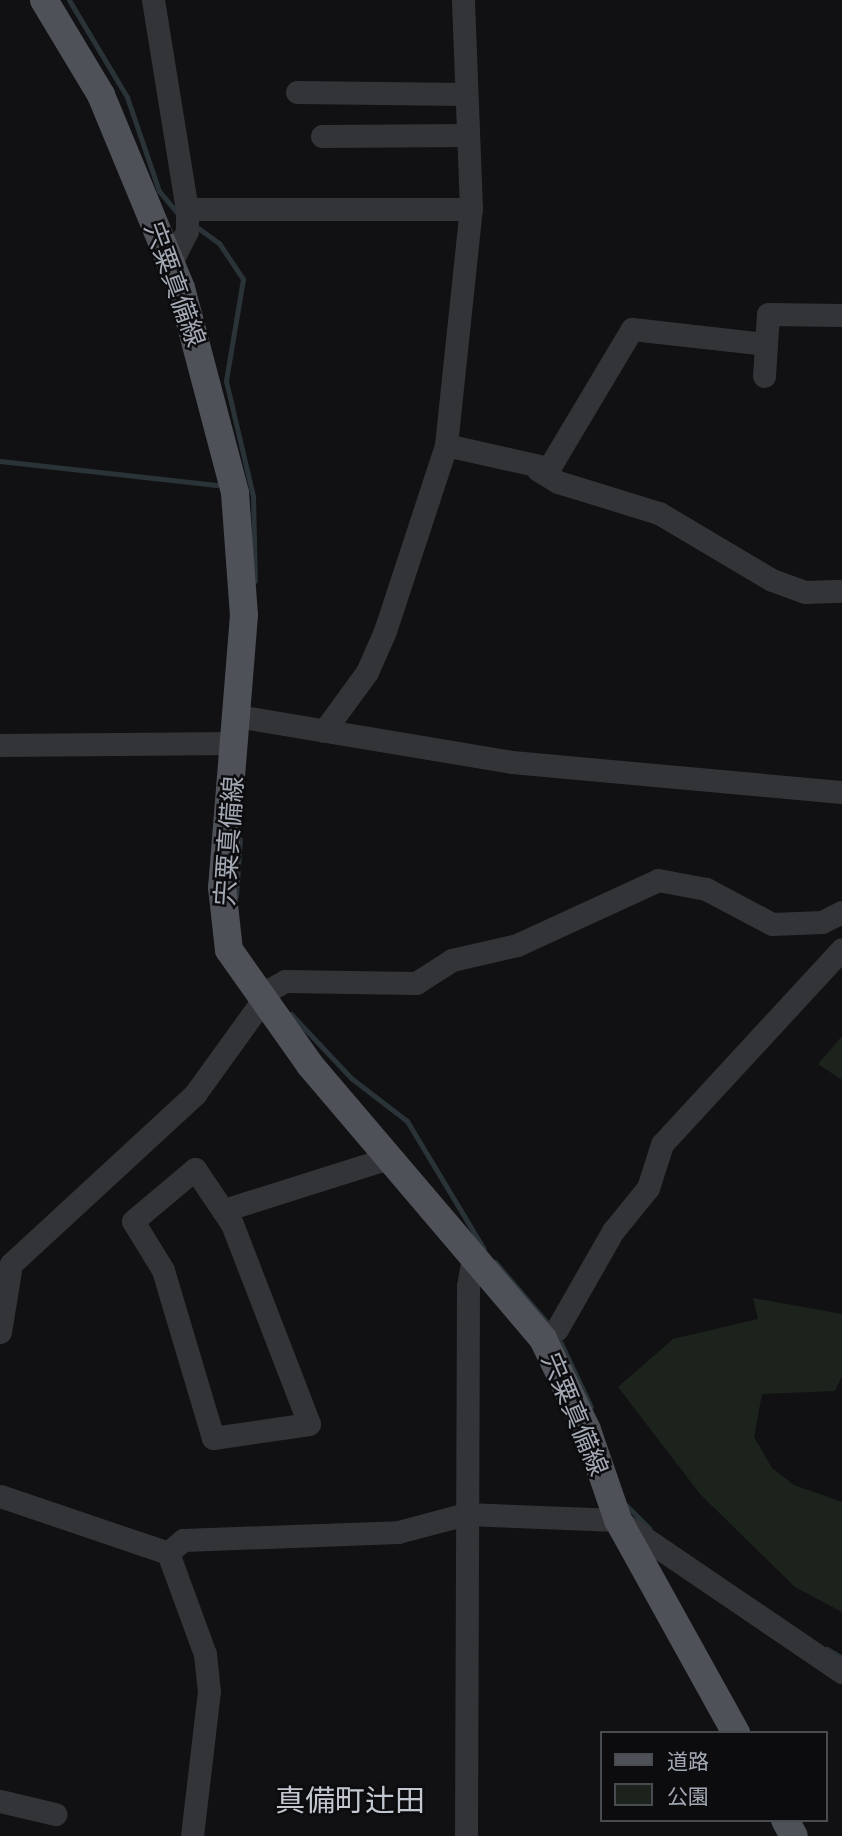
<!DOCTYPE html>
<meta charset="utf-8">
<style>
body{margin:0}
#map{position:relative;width:842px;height:1836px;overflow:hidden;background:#111113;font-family:Commissioner,"Noto Sans JP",sans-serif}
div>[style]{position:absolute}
.green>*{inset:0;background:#1c231c}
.stream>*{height:5px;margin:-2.5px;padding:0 2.5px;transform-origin:2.5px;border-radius:2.5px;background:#2a3338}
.minor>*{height:23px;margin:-11.5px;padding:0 11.5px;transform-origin:11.5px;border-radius:11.5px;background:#323438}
.major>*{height:28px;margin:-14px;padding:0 14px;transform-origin:14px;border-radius:14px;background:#4e5157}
span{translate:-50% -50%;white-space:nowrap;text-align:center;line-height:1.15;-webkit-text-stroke:5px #0c0c0e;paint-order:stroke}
.street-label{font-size:26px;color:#a3a9b4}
.quarter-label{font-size:30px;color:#c3c7d0}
.legend{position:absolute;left:600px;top:1731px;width:228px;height:91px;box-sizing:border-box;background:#0c0c0e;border:2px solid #484b50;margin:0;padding:9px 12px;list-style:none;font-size:21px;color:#a3a9b4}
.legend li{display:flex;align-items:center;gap:14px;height:35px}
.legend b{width:35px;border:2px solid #484b50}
</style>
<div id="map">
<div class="green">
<div style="clip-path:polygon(842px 1036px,842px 1080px,818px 1064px)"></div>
<div style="clip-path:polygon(753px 1298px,842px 1314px,842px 1376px,835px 1391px,762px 1394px,754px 1437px,772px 1468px,794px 1485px,842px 1502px,842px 1612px,795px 1587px,700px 1494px,618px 1387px,673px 1339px,758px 1319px)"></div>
</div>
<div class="stream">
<div style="left:69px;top:0;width:113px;rotate:59.1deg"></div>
<div style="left:127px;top:97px;width:99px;rotate:71.2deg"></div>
<div style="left:159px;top:191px;width:33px;rotate:50deg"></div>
<div style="left:194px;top:225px;width:31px;rotate:36deg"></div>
<div style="left:219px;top:243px;width:43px;rotate:56.3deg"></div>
<div style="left:243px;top:279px;width:103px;rotate:99.5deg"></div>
<div style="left:226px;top:381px;width:118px;rotate:76.8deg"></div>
<div style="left:253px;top:496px;width:85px;rotate:88.7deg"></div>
<div style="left:0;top:461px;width:218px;rotate:6.3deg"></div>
<div style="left:236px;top:896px;width:57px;rotate:-86deg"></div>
<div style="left:291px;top:1014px;width:88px;rotate:46.8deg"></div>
<div style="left:351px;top:1078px;width:71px;rotate:37.5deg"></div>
<div style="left:407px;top:1121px;width:149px;rotate:59deg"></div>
<div style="left:495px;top:1262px;width:84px;rotate:49.3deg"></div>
<div style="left:558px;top:1337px;width:77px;rotate:64.8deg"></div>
<div style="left:626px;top:1505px;width:33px;rotate:45deg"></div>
<div style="left:827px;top:1649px;width:17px;rotate:31deg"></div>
</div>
<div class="minor">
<div style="left:153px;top:0;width:212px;rotate:80.8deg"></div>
<div style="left:187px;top:209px;width:22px;rotate:90deg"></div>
<div style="left:187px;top:231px;width:35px;rotate:117deg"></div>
<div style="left:297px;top:92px;width:168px;rotate:0.7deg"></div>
<div style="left:322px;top:136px;width:145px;rotate:-0.4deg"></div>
<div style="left:187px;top:209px;width:284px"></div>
<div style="left:764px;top:376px;width:62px;rotate:-86.3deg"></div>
<div style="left:768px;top:314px;width:74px;rotate:0.8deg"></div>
<div style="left:446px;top:445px;width:106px;rotate:12.6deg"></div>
<div style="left:549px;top:468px;width:162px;rotate:-59.2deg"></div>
<div style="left:632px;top:329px;width:134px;rotate:6.4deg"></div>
<div style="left:538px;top:470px;width:23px;rotate:31deg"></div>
<div style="left:558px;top:482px;width:106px;rotate:17.1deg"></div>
<div style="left:659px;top:513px;width:131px;rotate:30.7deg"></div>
<div style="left:772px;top:580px;width:35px;rotate:20deg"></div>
<div style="left:805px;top:592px;width:37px;rotate:-2deg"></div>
<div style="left:237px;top:716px;width:279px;rotate:9.5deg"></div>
<div style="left:512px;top:762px;width:331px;rotate:5.2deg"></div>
<div style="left:324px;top:731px;width:73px;rotate:-53.9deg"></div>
<div style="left:367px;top:672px;width:45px;rotate:-66.3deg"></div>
<div style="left:385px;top:631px;width:196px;rotate:-71.8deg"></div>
<div style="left:446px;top:445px;width:237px;rotate:-84deg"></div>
<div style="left:471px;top:209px;width:209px;rotate:-92.2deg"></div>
<div style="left:0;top:745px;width:235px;rotate:-0.5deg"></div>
<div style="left:258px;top:996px;width:31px;rotate:-29deg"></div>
<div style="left:285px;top:981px;width:131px;rotate:0.9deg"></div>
<div style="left:416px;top:983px;width:43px;rotate:-32.6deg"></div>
<div style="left:452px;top:960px;width:67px;rotate:-13deg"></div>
<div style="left:517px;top:945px;width:155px;rotate:-24.7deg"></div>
<div style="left:658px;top:880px;width:49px;rotate:10.6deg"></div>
<div style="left:706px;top:889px;width:75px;rotate:27.9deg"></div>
<div style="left:772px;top:924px;width:50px;rotate:-2.3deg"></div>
<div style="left:822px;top:922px;width:22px;rotate:-27deg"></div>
<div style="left:195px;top:1169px;width:66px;rotate:56.1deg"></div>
<div style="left:232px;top:1224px;width:214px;rotate:68.9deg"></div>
<div style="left:309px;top:1424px;width:97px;rotate:171.7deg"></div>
<div style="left:213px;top:1438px;width:175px;rotate:-106.6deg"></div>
<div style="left:163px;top:1270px;width:57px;rotate:-121.5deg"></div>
<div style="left:133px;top:1221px;width:81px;rotate:-40deg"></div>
<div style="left:224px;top:1210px;width:170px;rotate:-17.5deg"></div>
<div style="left:0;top:1332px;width:69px;rotate:-80.8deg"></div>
<div style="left:11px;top:1264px;width:251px;rotate:-42.7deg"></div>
<div style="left:195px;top:1094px;width:115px;rotate:-54.2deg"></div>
<div style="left:543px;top:1339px;width:17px;rotate:-36deg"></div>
<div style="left:557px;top:1329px;width:113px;rotate:-60.3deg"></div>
<div style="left:613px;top:1231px;width:55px;rotate:-50.9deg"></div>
<div style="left:648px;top:1188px;width:46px;rotate:-72.3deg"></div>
<div style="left:662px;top:1144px;width:265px;rotate:-47.3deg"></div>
<div style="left:0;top:1496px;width:177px;rotate:18.7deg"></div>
<div style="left:168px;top:1553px;width:108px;rotate:69.9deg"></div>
<div style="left:205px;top:1654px;width:37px;rotate:84deg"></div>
<div style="left:209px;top:1691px;width:146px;rotate:96.7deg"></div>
<div style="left:168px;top:1553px;width:20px;rotate:-41deg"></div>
<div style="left:183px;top:1540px;width:215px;rotate:-2.1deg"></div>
<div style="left:398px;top:1532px;width:70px;rotate:-14.8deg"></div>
<div style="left:466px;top:1514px;width:152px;rotate:2.3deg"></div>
<div style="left:618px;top:1520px;width:271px;rotate:34.2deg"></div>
<div style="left:0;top:1801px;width:57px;rotate:13.3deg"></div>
<div style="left:466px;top:1836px;width:550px;rotate:-89.79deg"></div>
<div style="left:468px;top:1286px;width:27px;rotate:-80deg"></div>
</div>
<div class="major">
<div style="left:44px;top:0;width:111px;rotate:59deg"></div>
<div style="left:101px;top:95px;width:209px;rotate:67.5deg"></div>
<div style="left:181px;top:288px;width:212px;rotate:75.2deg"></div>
<div style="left:235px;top:493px;width:122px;rotate:85.8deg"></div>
<div style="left:244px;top:615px;width:273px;rotate:94.6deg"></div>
<div style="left:222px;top:887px;width:63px;rotate:83.7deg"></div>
<div style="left:229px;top:950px;width:141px;rotate:54.8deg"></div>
<div style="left:310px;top:1065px;width:360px;rotate:49.6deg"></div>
<div style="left:543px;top:1339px;width:101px;rotate:64.2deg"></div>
<div style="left:587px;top:1430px;width:95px;rotate:71deg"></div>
<div style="left:618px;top:1520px;width:244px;rotate:61deg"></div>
<div style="left:785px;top:1820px;width:18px;rotate:61deg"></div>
</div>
<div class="street-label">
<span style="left:176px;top:284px;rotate:70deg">宍粟真備線</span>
<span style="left:228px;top:841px;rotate:-86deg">宍粟真備線</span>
<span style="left:576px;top:1414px;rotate:67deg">宍粟真備線</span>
</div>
<div class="quarter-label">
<span style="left:350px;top:1799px">真備町辻田</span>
</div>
<ul class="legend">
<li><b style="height:9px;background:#4e5157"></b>道路</li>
<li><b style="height:19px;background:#1c231c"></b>公園</li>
</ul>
</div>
